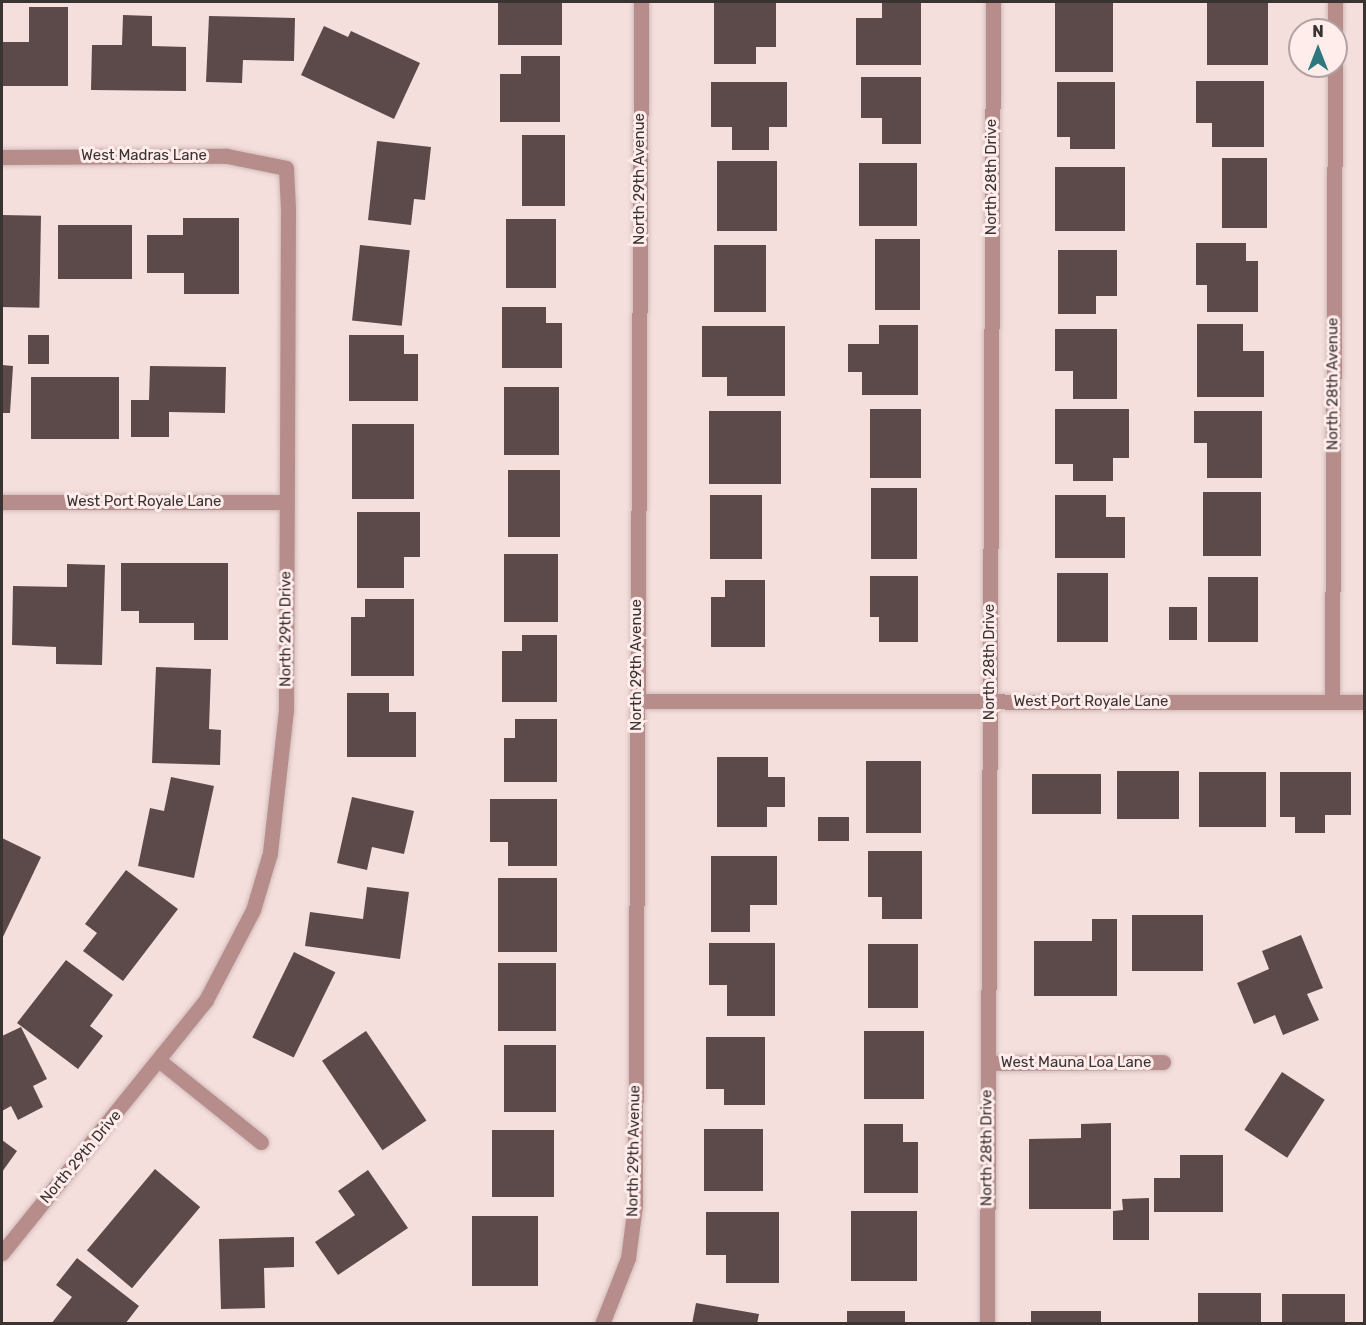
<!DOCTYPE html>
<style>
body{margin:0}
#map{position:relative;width:1366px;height:1325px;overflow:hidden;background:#f5dfdd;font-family:Rubik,sans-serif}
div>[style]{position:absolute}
.building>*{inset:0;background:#5b4a49;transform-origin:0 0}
.roads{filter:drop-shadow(0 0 2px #d0bcbb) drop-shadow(0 0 2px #d0bcbb)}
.minor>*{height:15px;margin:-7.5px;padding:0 7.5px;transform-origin:7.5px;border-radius:7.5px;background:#b68d8a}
span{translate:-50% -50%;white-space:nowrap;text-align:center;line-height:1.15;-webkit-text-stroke:6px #ffedec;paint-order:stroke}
.street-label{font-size:15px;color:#3b3232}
.frame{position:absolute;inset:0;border:3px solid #3b3232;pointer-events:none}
.north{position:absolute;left:1288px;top:18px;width:60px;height:60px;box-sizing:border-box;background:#ffedec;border:2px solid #b1a2a2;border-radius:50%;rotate:0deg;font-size:16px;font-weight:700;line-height:24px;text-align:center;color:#3b3232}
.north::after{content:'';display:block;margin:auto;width:21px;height:27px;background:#2e777e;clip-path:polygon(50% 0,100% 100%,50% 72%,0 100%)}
</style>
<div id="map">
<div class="building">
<div style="left:498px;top:2px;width:64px;height:43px"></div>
<div style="clip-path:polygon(714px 2px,776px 2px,776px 47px,756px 47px,756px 64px,714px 64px)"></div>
<div style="clip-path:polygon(882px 2px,921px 2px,921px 65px,856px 65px,856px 18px,882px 18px)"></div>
<div style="left:1055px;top:2px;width:58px;height:70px"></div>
<div style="left:1207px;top:2px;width:61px;height:63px"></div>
<div style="clip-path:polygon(29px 7px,68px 7px,68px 86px,2px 86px,2px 42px,29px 42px)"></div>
<div style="clip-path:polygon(123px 15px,152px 16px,152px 46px,186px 47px,186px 91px,91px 90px,92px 45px,122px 45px)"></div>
<div style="clip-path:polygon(209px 16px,295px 18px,294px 61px,243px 60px,242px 83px,206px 82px)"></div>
<div style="clip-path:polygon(324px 26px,348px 37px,351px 31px,420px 63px,394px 119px,301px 75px)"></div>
<div style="clip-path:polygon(521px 56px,560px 56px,560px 122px,500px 122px,500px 74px,521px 74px)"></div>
<div style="clip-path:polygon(861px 77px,921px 77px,921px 144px,882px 144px,882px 118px,861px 118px)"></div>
<div style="clip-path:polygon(1196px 81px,1264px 81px,1264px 147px,1212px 147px,1212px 123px,1196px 123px)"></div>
<div style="clip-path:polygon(711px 82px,787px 82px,787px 127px,769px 127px,769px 150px,732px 150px,732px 127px,711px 127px)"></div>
<div style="clip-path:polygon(1057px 82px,1115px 82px,1115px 149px,1070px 149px,1070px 137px,1057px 137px)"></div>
<div style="left:522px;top:135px;width:43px;height:71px"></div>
<div style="clip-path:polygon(377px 141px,431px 147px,425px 200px,414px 199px,411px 225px,368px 220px)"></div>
<div style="left:1222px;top:158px;width:45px;height:70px"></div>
<div style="left:717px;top:161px;width:60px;height:70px"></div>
<div style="left:859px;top:163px;width:58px;height:63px"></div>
<div style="left:1055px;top:167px;width:70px;height:64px"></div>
<div style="left:2px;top:215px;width:39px;height:92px;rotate:1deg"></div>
<div style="clip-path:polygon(183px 218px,239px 218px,239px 294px,184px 294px,184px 273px,147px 273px,147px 235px,183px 235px)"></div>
<div style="left:506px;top:219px;width:50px;height:69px"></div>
<div style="left:58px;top:225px;width:74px;height:54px"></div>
<div style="left:875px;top:239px;width:45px;height:71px"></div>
<div style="clip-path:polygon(1196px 243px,1246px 243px,1246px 261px,1258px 261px,1258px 312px,1207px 312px,1207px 285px,1196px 285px)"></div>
<div style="left:360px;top:245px;width:50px;height:76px;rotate:6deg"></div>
<div style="left:714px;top:245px;width:52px;height:67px"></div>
<div style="clip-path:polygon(1058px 250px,1117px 250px,1117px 296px,1096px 296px,1096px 314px,1058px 314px)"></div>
<div style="clip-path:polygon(502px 307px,546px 307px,546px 323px,562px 323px,562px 368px,502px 368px)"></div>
<div style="clip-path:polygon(1197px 324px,1243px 324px,1243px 351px,1264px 351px,1264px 397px,1197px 397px)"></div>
<div style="clip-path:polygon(879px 325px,918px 325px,918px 395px,862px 395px,862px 372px,848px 372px,848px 344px,879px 344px)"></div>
<div style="clip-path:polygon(702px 326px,785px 326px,785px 396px,727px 396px,727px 377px,702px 377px)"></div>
<div style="clip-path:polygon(1055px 329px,1117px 329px,1117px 399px,1073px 399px,1073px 371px,1055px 371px)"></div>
<div style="left:28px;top:335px;width:21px;height:29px"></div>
<div style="clip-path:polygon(349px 335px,404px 335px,404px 354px,418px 354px,418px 401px,349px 401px)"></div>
<div style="clip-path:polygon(2px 365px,13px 366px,10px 413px,2px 413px)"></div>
<div style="clip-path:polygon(150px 366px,226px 367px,225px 413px,169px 412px,169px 437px,131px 437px,131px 400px,149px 400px)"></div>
<div style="left:31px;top:377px;width:88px;height:62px"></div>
<div style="left:504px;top:387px;width:55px;height:68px"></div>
<div style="left:870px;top:409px;width:51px;height:69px"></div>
<div style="clip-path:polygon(1055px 409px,1129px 409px,1129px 458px,1113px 458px,1113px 481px,1073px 481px,1073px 464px,1055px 464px)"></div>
<div style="left:709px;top:411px;width:72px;height:73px"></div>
<div style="clip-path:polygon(1194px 411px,1262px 411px,1262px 478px,1207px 478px,1207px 443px,1194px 443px)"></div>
<div style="left:352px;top:424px;width:62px;height:75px"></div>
<div style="left:508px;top:470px;width:52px;height:67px"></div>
<div style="left:871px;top:488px;width:46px;height:71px"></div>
<div style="left:1203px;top:492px;width:58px;height:64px"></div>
<div style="left:710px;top:495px;width:52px;height:64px"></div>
<div style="clip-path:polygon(1055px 495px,1106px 495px,1106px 517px,1125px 517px,1125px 558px,1055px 558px)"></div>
<div style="clip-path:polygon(357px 512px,420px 512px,420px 557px,404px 557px,404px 588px,357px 588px)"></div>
<div style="left:504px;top:554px;width:54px;height:68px"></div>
<div style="clip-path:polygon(121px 563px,228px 563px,228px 640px,194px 640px,194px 623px,139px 623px,139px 611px,121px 611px)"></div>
<div style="clip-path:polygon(67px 564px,105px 565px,102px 665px,56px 664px,56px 647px,12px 645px,13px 586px,67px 587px)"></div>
<div style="left:1057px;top:573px;width:51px;height:69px"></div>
<div style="clip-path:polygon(870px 576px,918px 576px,918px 642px,879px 642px,879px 617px,870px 617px)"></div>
<div style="left:1208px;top:577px;width:50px;height:65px"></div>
<div style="clip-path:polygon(725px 580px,765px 580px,765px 647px,711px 647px,711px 597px,725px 597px)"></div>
<div style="clip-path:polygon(365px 599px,414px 599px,414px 676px,351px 676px,351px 617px,365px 617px)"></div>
<div style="left:1169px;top:607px;width:28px;height:33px"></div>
<div style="clip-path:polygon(522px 635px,557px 635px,557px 702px,502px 702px,502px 651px,522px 651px)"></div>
<div style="clip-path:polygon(156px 667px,211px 669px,209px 729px,221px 730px,220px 765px,152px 763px)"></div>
<div style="clip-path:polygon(347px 693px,389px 693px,389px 712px,416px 712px,416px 757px,347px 757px)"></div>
<div style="clip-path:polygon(515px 719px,557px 719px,557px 782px,504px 782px,504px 738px,515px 738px)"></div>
<div style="clip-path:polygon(717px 757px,768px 757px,768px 777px,785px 777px,785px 807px,767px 807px,767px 827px,717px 827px)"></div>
<div style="left:866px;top:761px;width:55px;height:72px"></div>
<div style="left:1117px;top:771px;width:62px;height:48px"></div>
<div style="left:1199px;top:772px;width:67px;height:55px"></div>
<div style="clip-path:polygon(1280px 772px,1351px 772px,1351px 815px,1325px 815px,1325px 833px,1295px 833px,1295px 817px,1280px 817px)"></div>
<div style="left:1032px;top:774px;width:69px;height:40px"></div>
<div style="clip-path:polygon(171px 777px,214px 786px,194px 878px,138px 866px,150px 808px,164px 811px)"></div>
<div style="clip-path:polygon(352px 797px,414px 811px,404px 854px,372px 847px,367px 870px,337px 863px)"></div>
<div style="clip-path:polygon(490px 799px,557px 799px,557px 866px,508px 866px,508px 842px,490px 842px)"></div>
<div style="left:818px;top:817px;width:31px;height:24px"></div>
<div style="clip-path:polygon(2px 838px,41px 857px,2px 939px)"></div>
<div style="clip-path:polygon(868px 851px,922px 851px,922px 919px,882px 919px,882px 897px,868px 897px)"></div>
<div style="clip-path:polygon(711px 856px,777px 856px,777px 905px,750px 905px,750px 932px,711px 932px)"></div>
<div style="clip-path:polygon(126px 870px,178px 909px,123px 981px,83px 951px,97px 933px,85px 924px)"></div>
<div style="left:498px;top:878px;width:59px;height:74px"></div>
<div style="clip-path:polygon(367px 887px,409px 892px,400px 959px,305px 946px,310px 912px,363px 919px)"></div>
<div style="left:1132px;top:915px;width:71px;height:56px"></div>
<div style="clip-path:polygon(1092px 919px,1117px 919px,1117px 996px,1034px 996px,1034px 941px,1092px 941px)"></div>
<div style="clip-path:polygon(1301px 935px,1323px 988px,1307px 994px,1319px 1020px,1283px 1035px,1275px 1015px,1254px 1024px,1237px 983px,1269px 969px,1262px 951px)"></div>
<div style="clip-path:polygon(709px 943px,775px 943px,775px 1016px,727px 1016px,727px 985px,709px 985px)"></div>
<div style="left:868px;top:944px;width:50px;height:64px"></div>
<div style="left:294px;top:952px;width:46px;height:95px;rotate:26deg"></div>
<div style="clip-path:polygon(66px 960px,113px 995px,90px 1026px,103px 1036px,78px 1069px,17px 1023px)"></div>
<div style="left:498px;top:963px;width:58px;height:68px"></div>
<div style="clip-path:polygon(21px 1027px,47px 1079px,33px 1086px,43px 1107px,18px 1120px,11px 1106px,2px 1111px,2px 1036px)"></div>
<div style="left:366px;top:1031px;width:108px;height:53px;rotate:56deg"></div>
<div style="left:864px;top:1031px;width:60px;height:68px"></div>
<div style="clip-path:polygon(706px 1037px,765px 1037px,765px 1105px,724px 1105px,724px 1089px,706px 1089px)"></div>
<div style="left:504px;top:1045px;width:52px;height:67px"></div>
<div style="left:1282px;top:1072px;width:51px;height:69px;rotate:33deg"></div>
<div style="clip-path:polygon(1111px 1123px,1111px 1209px,1029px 1209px,1029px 1139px,1081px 1138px,1081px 1124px)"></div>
<div style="clip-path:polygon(864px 1124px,903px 1124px,903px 1142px,918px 1142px,918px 1193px,864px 1193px)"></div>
<div style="left:704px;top:1129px;width:59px;height:62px"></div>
<div style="left:492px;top:1130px;width:62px;height:67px"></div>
<div style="clip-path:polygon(2px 1140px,17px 1151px,2px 1172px)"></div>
<div style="clip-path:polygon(1180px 1155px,1223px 1155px,1223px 1212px,1154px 1212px,1154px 1178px,1180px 1178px)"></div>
<div style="left:155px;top:1169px;width:59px;height:106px;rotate:40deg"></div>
<div style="clip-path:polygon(368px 1170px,408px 1228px,338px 1275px,315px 1242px,355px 1215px,338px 1191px)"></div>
<div style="clip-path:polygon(1149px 1198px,1149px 1240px,1113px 1240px,1113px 1211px,1123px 1210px,1122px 1199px)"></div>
<div style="left:851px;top:1211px;width:66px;height:70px"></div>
<div style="clip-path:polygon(706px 1212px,779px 1212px,779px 1283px,726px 1283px,726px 1255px,706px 1255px)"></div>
<div style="left:472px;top:1216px;width:66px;height:70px"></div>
<div style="clip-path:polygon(294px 1237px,294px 1267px,264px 1268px,265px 1308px,221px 1309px,219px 1239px)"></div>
<div style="clip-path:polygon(77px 1258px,139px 1306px,125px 1324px,51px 1324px,72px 1297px,56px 1285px)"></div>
<div style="left:1198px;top:1293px;width:63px;height:31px"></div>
<div style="left:1282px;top:1294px;width:63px;height:30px"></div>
<div style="clip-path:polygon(696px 1303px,759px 1314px,757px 1324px,692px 1324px)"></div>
<div style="left:847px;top:1311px;width:58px;height:13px"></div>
<div style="left:1031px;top:1311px;width:70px;height:13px"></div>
</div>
<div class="roads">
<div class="minor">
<div style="left:1335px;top:30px;width:28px;rotate:-90deg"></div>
<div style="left:2px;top:157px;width:225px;rotate:-0.3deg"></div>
<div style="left:227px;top:156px;width:60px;rotate:11.5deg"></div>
<div style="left:286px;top:168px;width:41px;rotate:87.2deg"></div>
<div style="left:288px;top:209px;width:501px;rotate:90.23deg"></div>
<div style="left:286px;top:710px;width:144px;rotate:96.4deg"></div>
<div style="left:270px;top:853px;width:59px;rotate:106.6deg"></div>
<div style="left:253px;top:910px;width:102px;rotate:117.6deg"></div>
<div style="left:206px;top:1000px;width:325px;rotate:128.9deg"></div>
<div style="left:2px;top:502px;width:284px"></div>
<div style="left:637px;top:701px;width:727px;rotate:0.08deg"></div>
<div style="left:1332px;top:702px;width:636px;rotate:-89.73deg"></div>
<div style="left:161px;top:1062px;width:128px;rotate:38.7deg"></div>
<div style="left:988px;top:1063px;width:175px;rotate:-0.3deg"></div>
<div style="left:602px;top:1324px;width:71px;rotate:-68.5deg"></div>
<div style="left:628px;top:1258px;width:53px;rotate:-82.5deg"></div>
<div style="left:635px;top:1205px;width:1203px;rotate:-89.71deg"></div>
<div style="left:987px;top:1324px;width:1322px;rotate:-89.74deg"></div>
</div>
</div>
<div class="street-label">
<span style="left:144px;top:156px">West Madras Lane</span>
<span style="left:992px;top:177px;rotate:-90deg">North 28th Drive</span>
<span style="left:640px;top:179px;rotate:-90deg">North 29th Avenue</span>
<span style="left:1333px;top:384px;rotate:-90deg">North 28th Avenue</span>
<span style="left:144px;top:502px">West Port Royale Lane</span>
<span style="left:286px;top:629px;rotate:-90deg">North 29th Drive</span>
<span style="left:990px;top:662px;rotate:-90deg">North 28th Drive</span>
<span style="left:637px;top:665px;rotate:-90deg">North 29th Avenue</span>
<span style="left:1091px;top:702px">West Port Royale Lane</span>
<span style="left:1076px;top:1063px">West Mauna Loa Lane</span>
<span style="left:987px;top:1148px;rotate:-90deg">North 28th Drive</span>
<span style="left:634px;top:1151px;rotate:-89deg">North 29th Avenue</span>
<span style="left:81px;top:1157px;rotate:-50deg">North 29th Drive</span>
</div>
<div class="frame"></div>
<div class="north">N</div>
</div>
